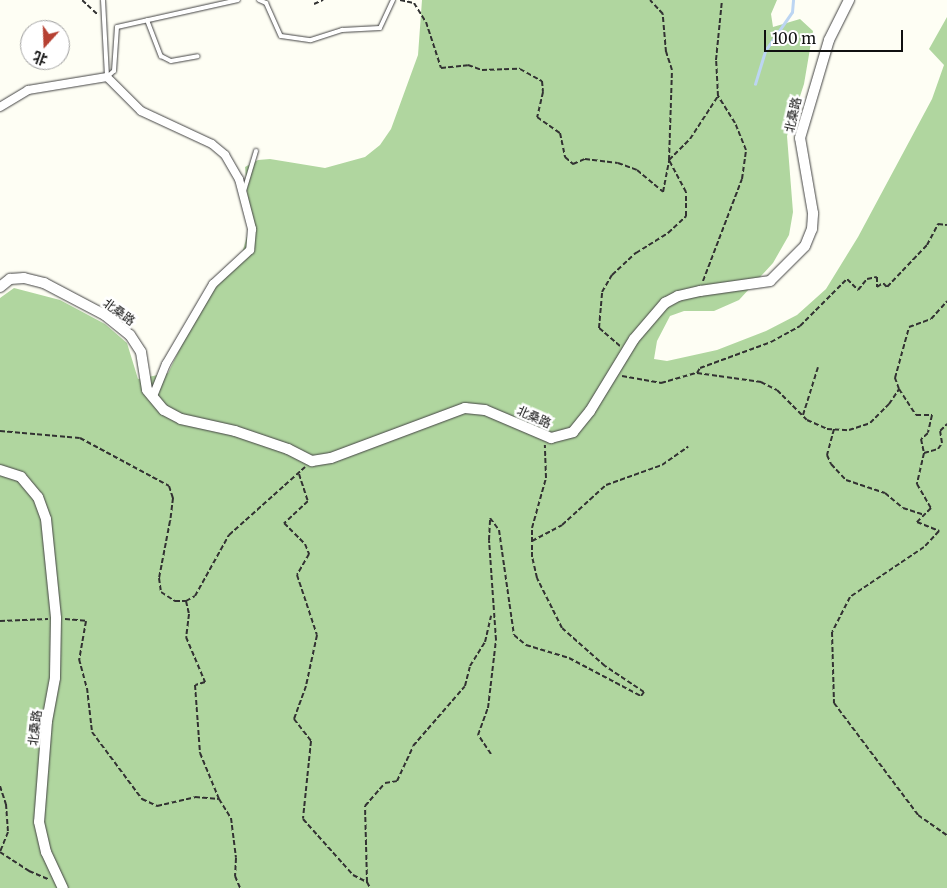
<!DOCTYPE html>
<html>
<head>
<meta charset="utf-8">
<style>
	body { margin:0 }
	#map { position:relative; width:947px; height:888px; overflow:hidden; background:#fefef4; font-family:Merriweather,"Noto Sans SC",serif }
	div>[style] { position:absolute }
	[style*='--x'] { left:calc(var(--x)*1px); top:calc(var(--y)*1px); width:calc(var(--w)*1px); rotate:calc(var(--a)*1deg) }
	.forest>* { inset:0; background:#b0d69f }
	.stream>* { height:2.5px; margin:-1.25px; padding:0 1.25px; transform-origin:1.25px; border-radius:1.25px; background:#bcd5f2 }
	.path>* { height:2px; margin-top:-1px; transform-origin:0; background:repeating-linear-gradient(90deg,#323232 0 5px,transparent 0 7.5px) }
	.roads { filter:drop-shadow(0 0 1px #434343) drop-shadow(0 0 1px #434343) }
	.service>* { height:4px; margin:-2px; padding:0 2px; transform-origin:2px; border-radius:2px; background:#fff }
	.minor>* { height:8px; margin:-4px; padding:0 4px; transform-origin:4px; border-radius:4px; background:#fff }
	.tertiary>* { height:10px; margin:-5px; padding:0 5px; transform-origin:5px; border-radius:5px; background:#fff }
	span { translate:-50% -50%; white-space:nowrap; text-align:center; line-height:1.15; -webkit-text-stroke:5px #fff; paint-order:stroke }
	.street-label { font-size:12px; color:#101010 }
	.north { position:absolute; left:20px; top:20px; width:50px; height:50px; box-sizing:border-box; background:#fff; border:1px solid #9f9f9f; border-radius:50%; rotate:200deg; font-size:14px; font-weight:700; line-height:20px; text-align:center; color:#101010 }
	.north::after { content:''; display:block; margin:auto; width:18px; height:22px; background:#b64032; clip-path:polygon(50% 0,100% 100%,50% 72%,0 100%) }
	.scale { position:absolute; left:764px; top:30px; width:139px; height:22px; box-sizing:border-box; border:2px solid #101010; border-top:0; padding-left:6px; font-size:15px; line-height:18px; white-space:nowrap; color:#101010; -webkit-text-stroke:4px #fff; paint-order:stroke }
</style>
</head>
<body>
<div id="map">
	<div class="forest">
		<div style="clip-path:polygon(422px 0,777px 0,771px 14px,773px 27px,800px 19px,813px 31px,804px 84px,787px 136px,793px 212px,789px 235px,773px 263px,739px 300px,714px 311px,684px 311px,670px 316px,657px 341px,654px 359px,667px 361px,717px 350px,766px 331px,797px 315px,826px 289px,858px 237px,932px 99px,944px 65px,929px 49px,947px 17px,947px 888px,0 888px,0 298px,14px 288px,60px 300px,105px 324px,127px 343px,138px 379px,168px 373px,209px 289px,240px 260px,250px 226px,245px 167px,258px 160px,270px 159px,325px 168px,365px 157px,380px 145px,391px 129px,418px 55px)"></div>
	</div>
	<div class="stream">
		<div style="--x:755;--y:84;--w:34;--a:-73"></div>
		<div style="--x:765;--y:51;--w:47;--a:-55.3"></div>
		<div style="--x:792;--y:12;--w:12;--a:-85"></div>
	</div>
	<div class="path">
		<div style="--x:82;--y:0;--w:21;--a:43"></div>
		<div style="--x:400;--y:0;--w:14;--a:12"></div>
		<div style="--x:414;--y:3;--w:22;--a:58"></div>
		<div style="--x:426;--y:22;--w:48;--a:71.9"></div>
		<div style="--x:441;--y:68;--w:27;--a:-6"></div>
		<div style="--x:468;--y:65;--w:15;--a:20"></div>
		<div style="--x:482;--y:70;--w:38;--a:-2"></div>
		<div style="--x:520;--y:69;--w:25;--a:29"></div>
		<div style="--x:542;--y:81;--w:11;--a:85"></div>
		<div style="--x:543;--y:92;--w:26;--a:103"></div>
		<div style="--x:537;--y:117;--w:28;--a:35"></div>
		<div style="--x:560;--y:133;--w:25;--a:78"></div>
		<div style="--x:565;--y:157;--w:11;--a:41"></div>
		<div style="--x:573;--y:164;--w:13;--a:-23"></div>
		<div style="--x:585;--y:159;--w:33;--a:7"></div>
		<div style="--x:618;--y:163;--w:20;--a:20"></div>
		<div style="--x:637;--y:170;--w:34;--a:40"></div>
		<div style="--x:663;--y:192;--w:33;--a:-79"></div>
		<div style="--x:669;--y:160;--w:30;--a:-45"></div>
		<div style="--x:690;--y:139;--w:51;--a:-56.9"></div>
		<div style="--x:314;--y:4;--w:10;--a:-24"></div>
		<div style="--x:703;--y:281;--w:109;--a:-69.1"></div>
		<div style="--x:742;--y:179;--w:29;--a:-82"></div>
		<div style="--x:746;--y:150;--w:29;--a:-112"></div>
		<div style="--x:735;--y:123;--w:32;--a:-122"></div>
		<div style="--x:718;--y:96;--w:36;--a:-93"></div>
		<div style="--x:716;--y:60;--w:60;--a:-84.3"></div>
		<div style="--x:620;--y:346;--w:28;--a:-139"></div>
		<div style="--x:599;--y:328;--w:36;--a:-85"></div>
		<div style="--x:602;--y:292;--w:20;--a:-60"></div>
		<div style="--x:612;--y:275;--w:33;--a:-43"></div>
		<div style="--x:636;--y:253;--w:38;--a:-32"></div>
		<div style="--x:668;--y:233;--w:25;--a:-43"></div>
		<div style="--x:686;--y:216;--w:24;--a:-90"></div>
		<div style="--x:686;--y:192;--w:36;--a:-118"></div>
		<div style="--x:669;--y:160;--w:90;--a:-88.1"></div>
		<div style="--x:672;--y:70;--w:19;--a:-108"></div>
		<div style="--x:666;--y:52;--w:38;--a:-95"></div>
		<div style="--x:663;--y:14;--w:19;--a:-133"></div>
		<div style="--x:697;--y:373;--w:6;--a:-59"></div>
		<div style="--x:700;--y:368;--w:76;--a:-20.1"></div>
		<div style="--x:771;--y:342;--w:33;--a:-29"></div>
		<div style="--x:800;--y:326;--w:66;--a:-45"></div>
		<div style="--x:847;--y:279;--w:16;--a:45"></div>
		<div style="--x:858;--y:290;--w:14;--a:-51"></div>
		<div style="--x:867;--y:279;--w:10;--a:-11"></div>
		<div style="--x:877;--y:277;--w:10;--a:90"></div>
		<div style="--x:877;--y:287;--w:7;--a:-34"></div>
		<div style="--x:883;--y:283;--w:6;--a:45"></div>
		<div style="--x:887;--y:287;--w:58;--a:-46.4"></div>
		<div style="--x:927;--y:245;--w:24;--a:-62"></div>
		<div style="--x:938;--y:224;--w:9;--a:6"></div>
		<div style="--x:622;--y:376;--w:40;--a:10"></div>
		<div style="--x:661;--y:383;--w:37;--a:-16"></div>
		<div style="--x:697;--y:373;--w:65;--a:8"></div>
		<div style="--x:761;--y:382;--w:18;--a:27"></div>
		<div style="--x:777;--y:390;--w:42;--a:45"></div>
		<div style="--x:807;--y:420;--w:22;--a:24"></div>
		<div style="--x:827;--y:429;--w:22;--a:3"></div>
		<div style="--x:849;--y:430;--w:22;--a:-18"></div>
		<div style="--x:870;--y:423;--w:27;--a:-45"></div>
		<div style="--x:889;--y:404;--w:18;--a:-56"></div>
		<div style="--x:899;--y:389;--w:12;--a:-110"></div>
		<div style="--x:895;--y:378;--w:53;--a:-74.6"></div>
		<div style="--x:909;--y:327;--w:23;--a:-20"></div>
		<div style="--x:931;--y:319;--w:24;--a:-48"></div>
		<div style="--x:899;--y:389;--w:31;--a:57"></div>
		<div style="--x:916;--y:415;--w:16;--a:0"></div>
		<div style="--x:932;--y:415;--w:18;--a:103"></div>
		<div style="--x:928;--y:433;--w:9;--a:139"></div>
		<div style="--x:921;--y:439;--w:14;--a:78"></div>
		<div style="--x:924;--y:453;--w:32;--a:103"></div>
		<div style="--x:917;--y:484;--w:28;--a:60"></div>
		<div style="--x:931;--y:508;--w:20;--a:135"></div>
		<div style="--x:917;--y:522;--w:24;--a:22"></div>
		<div style="--x:803;--y:415;--w:50;--a:-72.6"></div>
		<div style="--x:834;--y:429;--w:27;--a:105"></div>
		<div style="--x:827;--y:455;--w:10;--a:66"></div>
		<div style="--x:831;--y:464;--w:22;--a:47"></div>
		<div style="--x:846;--y:480;--w:41;--a:18.4"></div>
		<div style="--x:885;--y:493;--w:23;--a:40"></div>
		<div style="--x:903;--y:508;--w:22;--a:18"></div>
		<div style="--x:0;--y:431;--w:80;--a:5"></div>
		<div style="--x:80;--y:438;--w:101;--a:28.3"></div>
		<div style="--x:169;--y:486;--w:13;--a:72"></div>
		<div style="--x:173;--y:498;--w:23;--a:97"></div>
		<div style="--x:170;--y:521;--w:58;--a:100.9"></div>
		<div style="--x:159;--y:578;--w:14;--a:82"></div>
		<div style="--x:161;--y:592;--w:17;--a:33"></div>
		<div style="--x:175;--y:601;--w:11;--a:0"></div>
		<div style="--x:186;--y:601;--w:10;--a:-29"></div>
		<div style="--x:195;--y:596;--w:70;--a:-60.9"></div>
		<div style="--x:229;--y:535;--w:102;--a:-41.8"></div>
		<div style="--x:924;--y:453;--w:15;--a:-16"></div>
		<div style="--x:938;--y:449;--w:7;--a:-56"></div>
		<div style="--x:942;--y:443;--w:12;--a:-99"></div>
		<div style="--x:940;--y:431;--w:10;--a:-45"></div>
		<div style="--x:299;--y:474;--w:28;--a:72"></div>
		<div style="--x:308;--y:501;--w:33;--a:137"></div>
		<div style="--x:284;--y:523;--w:30;--a:45"></div>
		<div style="--x:305;--y:544;--w:11;--a:68"></div>
		<div style="--x:309;--y:554;--w:24;--a:120"></div>
		<div style="--x:297;--y:575;--w:63;--a:71.6"></div>
		<div style="--x:317;--y:635;--w:52;--a:102.2"></div>
		<div style="--x:306;--y:686;--w:35;--a:110"></div>
		<div style="--x:294;--y:719;--w:28;--a:52"></div>
		<div style="--x:311;--y:741;--w:78;--a:95.9"></div>
		<div style="--x:303;--y:819;--w:75;--a:48.2"></div>
		<div style="--x:353;--y:875;--w:16;--a:27"></div>
		<div style="--x:367;--y:882;--w:7;--a:63"></div>
		<div style="--x:939;--y:531;--w:22;--a:133"></div>
		<div style="--x:924;--y:547;--w:89;--a:146"></div>
		<div style="--x:850;--y:597;--w:39;--a:117"></div>
		<div style="--x:832;--y:632;--w:71;--a:88.4"></div>
		<div style="--x:834;--y:703;--w:140;--a:53.1"></div>
		<div style="--x:918;--y:815;--w:35;--a:35"></div>
		<div style="--x:532;--y:541;--w:34;--a:-28"></div>
		<div style="--x:562;--y:525;--w:59;--a:-42.3"></div>
		<div style="--x:606;--y:485;--w:59;--a:-19.7"></div>
		<div style="--x:662;--y:465;--w:32;--a:-35"></div>
		<div style="--x:186;--y:601;--w:13;--a:77"></div>
		<div style="--x:189;--y:614;--w:23;--a:97"></div>
		<div style="--x:186;--y:637;--w:49;--a:67.1"></div>
		<div style="--x:205;--y:682;--w:10;--a:163"></div>
		<div style="--x:195;--y:685;--w:68;--a:85.8"></div>
		<div style="--x:200;--y:753;--w:50;--a:67.6"></div>
		<div style="--x:219;--y:799;--w:22;--a:58"></div>
		<div style="--x:231;--y:818;--w:40;--a:82.9"></div>
		<div style="--x:236;--y:858;--w:18;--a:93"></div>
		<div style="--x:235;--y:876;--w:13;--a:67"></div>
		<div style="--x:65;--y:619;--w:21;--a:5"></div>
		<div style="--x:86;--y:621;--w:39;--a:100"></div>
		<div style="--x:79;--y:659;--w:30;--a:75"></div>
		<div style="--x:87;--y:688;--w:44;--a:83.5"></div>
		<div style="--x:92;--y:732;--w:84;--a:53.3"></div>
		<div style="--x:142;--y:799;--w:17;--a:25"></div>
		<div style="--x:157;--y:806;--w:39;--a:-13"></div>
		<div style="--x:195;--y:797;--w:24;--a:5"></div>
		<div style="--x:0;--y:621;--w:48;--a:-2.4"></div>
		<div style="--x:491;--y:754;--w:23;--a:-124"></div>
		<div style="--x:478;--y:735;--w:29;--a:-70"></div>
		<div style="--x:488;--y:708;--w:68;--a:-83.3"></div>
		<div style="--x:496;--y:640;--w:100;--a:-94"></div>
		<div style="--x:489;--y:540;--w:22;--a:-87"></div>
		<div style="--x:490;--y:518;--w:15;--a:53"></div>
		<div style="--x:499;--y:530;--w:106;--a:81.9"></div>
		<div style="--x:514;--y:635;--w:16;--a:40"></div>
		<div style="--x:526;--y:645;--w:45;--a:16.8"></div>
		<div style="--x:569;--y:658;--w:81;--a:27.8"></div>
		<div style="--x:641;--y:696;--w:5;--a:-53"></div>
		<div style="--x:644;--y:692;--w:47;--a:-146.3"></div>
		<div style="--x:605;--y:666;--w:57;--a:-138.5"></div>
		<div style="--x:562;--y:628;--w:56;--a:-116.6"></div>
		<div style="--x:537;--y:578;--w:22;--a:-103"></div>
		<div style="--x:532;--y:557;--w:29;--a:-90"></div>
		<div style="--x:532;--y:528;--w:52;--a:-74.4"></div>
		<div style="--x:546;--y:478;--w:33;--a:-92"></div>
		<div style="--x:0;--y:786;--w:19;--a:72"></div>
		<div style="--x:6;--y:804;--w:28;--a:86"></div>
		<div style="--x:8;--y:832;--w:22;--a:112"></div>
		<div style="--x:0;--y:852;--w:35;--a:33"></div>
		<div style="--x:29;--y:871;--w:21;--a:23"></div>
		<div style="--x:367;--y:882;--w:76;--a:-91.5"></div>
		<div style="--x:365;--y:806;--w:30;--a:-49"></div>
		<div style="--x:385;--y:783;--w:12;--a:-9"></div>
		<div style="--x:397;--y:781;--w:38;--a:-65"></div>
		<div style="--x:413;--y:746;--w:79;--a:-49.1"></div>
		<div style="--x:465;--y:686;--w:21;--a:-76"></div>
		<div style="--x:470;--y:666;--w:28;--a:-58"></div>
		<div style="--x:485;--y:642;--w:27;--a:-77"></div>
	</div>
	<div class="roads">
		<div class="service">
			<div style="--x:103;--y:0;--w:77;--a:87"></div>
			<div style="--x:107;--y:77;--w:9;--a:-41"></div>
			<div style="--x:114;--y:71;--w:44;--a:-86.1"></div>
			<div style="--x:117;--y:27;--w:124;--a:-12.6"></div>
			<div style="--x:259;--y:0;--w:8;--a:23"></div>
			<div style="--x:266;--y:3;--w:36;--a:66"></div>
			<div style="--x:281;--y:36;--w:30;--a:8"></div>
			<div style="--x:311;--y:40;--w:33;--a:-18"></div>
			<div style="--x:342;--y:30;--w:38;--a:-3"></div>
			<div style="--x:380;--y:28;--w:31;--a:-65"></div>
			<div style="--x:147;--y:20;--w:39;--a:69"></div>
			<div style="--x:161;--y:56;--w:11;--a:27"></div>
			<div style="--x:171;--y:61;--w:27;--a:-10"></div>
			<div style="--x:244;--y:191;--w:42;--a:-73.3"></div>
		</div>
		<div class="minor">
			<div style="--x:0;--y:107;--w:33;--a:-31"></div>
			<div style="--x:28;--y:90;--w:80;--a:-9.3"></div>
			<div style="--x:107;--y:77;--w:48;--a:45"></div>
			<div style="--x:141;--y:111;--w:78;--a:24.9"></div>
			<div style="--x:212;--y:144;--w:17;--a:40"></div>
			<div style="--x:225;--y:155;--w:28;--a:60"></div>
			<div style="--x:239;--y:179;--w:52;--a:75.4"></div>
			<div style="--x:252;--y:229;--w:21;--a:95"></div>
			<div style="--x:250;--y:250;--w:50;--a:137.4"></div>
			<div style="--x:213;--y:284;--w:93;--a:120.4"></div>
			<div style="--x:166;--y:364;--w:35;--a:112"></div>
		</div>
		<div class="tertiary">
			<div style="--x:0;--y:287;--w:13;--a:-39"></div>
			<div style="--x:10;--y:279;--w:14;--a:-4"></div>
			<div style="--x:24;--y:278;--w:21;--a:14"></div>
			<div style="--x:44;--y:283;--w:69;--a:27.7"></div>
			<div style="--x:105;--y:315;--w:32;--a:39"></div>
			<div style="--x:130;--y:335;--w:20;--a:57"></div>
			<div style="--x:141;--y:352;--w:38;--a:81"></div>
			<div style="--x:147;--y:390;--w:26;--a:50"></div>
			<div style="--x:164;--y:410;--w:19;--a:28"></div>
			<div style="--x:181;--y:419;--w:55;--a:12.5"></div>
			<div style="--x:235;--y:431;--w:56;--a:18.8"></div>
			<div style="--x:288;--y:449;--w:27;--a:27"></div>
			<div style="--x:312;--y:461;--w:19;--a:-9"></div>
			<div style="--x:331;--y:458;--w:143;--a:-20.5"></div>
			<div style="--x:465;--y:408;--w:20;--a:6"></div>
			<div style="--x:485;--y:410;--w:72;--a:23"></div>
			<div style="--x:551;--y:438;--w:23;--a:-15"></div>
			<div style="--x:573;--y:432;--w:27;--a:-51"></div>
			<div style="--x:590;--y:411;--w:84;--a:-58.6"></div>
			<div style="--x:634;--y:339;--w:48;--a:-49.3"></div>
			<div style="--x:665;--y:303;--w:15;--a:-28"></div>
			<div style="--x:678;--y:296;--w:23;--a:-13"></div>
			<div style="--x:700;--y:291;--w:71;--a:-8.1"></div>
			<div style="--x:770;--y:281;--w:49;--a:-45"></div>
			<div style="--x:805;--y:246;--w:18;--a:-68"></div>
			<div style="--x:812;--y:229;--w:16;--a:-86"></div>
			<div style="--x:813;--y:213;--w:76;--a:-99.8"></div>
			<div style="--x:800;--y:138;--w:102;--a:-73.5"></div>
			<div style="--x:829;--y:40;--w:45;--a:-63.4"></div>
			<div style="--x:0;--y:470;--w:22;--a:18"></div>
			<div style="--x:21;--y:477;--w:26;--a:50"></div>
			<div style="--x:38;--y:497;--w:23;--a:70"></div>
			<div style="--x:46;--y:519;--w:100;--a:84.2"></div>
			<div style="--x:56;--y:618;--w:60;--a:91"></div>
			<div style="--x:55;--y:678;--w:44;--a:100.5"></div>
			<div style="--x:47;--y:721;--w:101;--a:94.5"></div>
			<div style="--x:39;--y:822;--w:31;--a:77"></div>
			<div style="--x:46;--y:852;--w:40;--a:65"></div>
		</div>
	</div>
	<div class="street-label">
		<span style="left:793px;top:115px;rotate:-77deg">北桑路</span>
		<span style="left:119px;top:312px;rotate:36deg">北桑路</span>
		<span style="left:534px;top:417px;rotate:24deg">北桑路</span>
		<span style="left:35px;top:728px;rotate:-83deg">北桑路</span>
	</div>
	<div class="north">北</div>
	<div class="scale">100 m</div>
</div>
</body>
</html>
